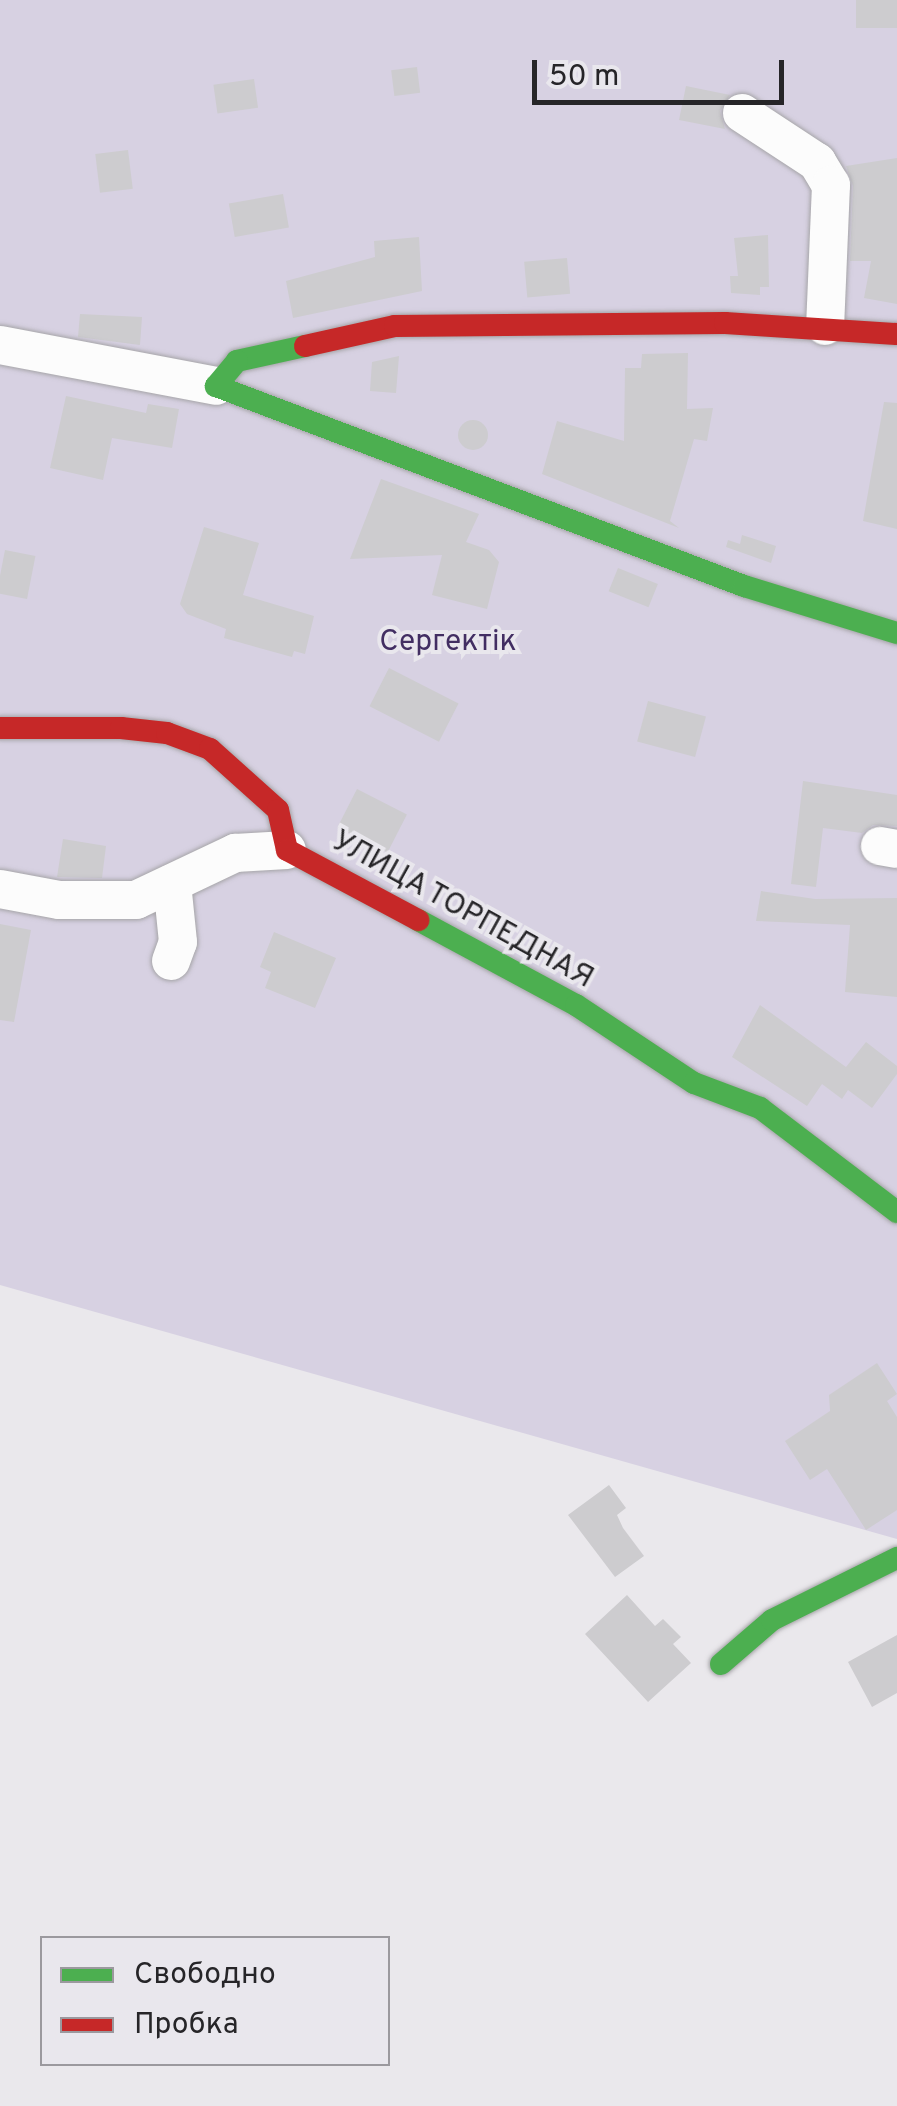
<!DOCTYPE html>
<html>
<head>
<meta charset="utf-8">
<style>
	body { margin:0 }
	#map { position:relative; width:897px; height:2106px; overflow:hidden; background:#eae8ec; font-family:Overpass,sans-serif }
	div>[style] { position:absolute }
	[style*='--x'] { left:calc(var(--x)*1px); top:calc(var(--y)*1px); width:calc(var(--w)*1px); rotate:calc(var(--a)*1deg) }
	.green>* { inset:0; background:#d7d1e2 }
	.building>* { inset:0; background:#cdcccf; transform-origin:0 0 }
	.round { border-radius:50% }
	.roads { filter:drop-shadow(0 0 2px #a6a5a8) drop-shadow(0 0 2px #a6a5a8) }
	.street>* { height:38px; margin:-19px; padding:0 19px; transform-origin:19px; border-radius:19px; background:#fcfcfc }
	.fast>* { height:22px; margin:-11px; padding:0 11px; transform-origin:11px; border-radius:11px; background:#4caf50 }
	.jam>* { height:22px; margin:-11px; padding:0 11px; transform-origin:11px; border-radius:11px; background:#c62828 }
	span { translate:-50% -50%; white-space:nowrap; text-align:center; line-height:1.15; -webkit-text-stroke:8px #e9e7ed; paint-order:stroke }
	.park-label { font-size:30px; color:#422e62 }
	.street-label { font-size:30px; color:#262528 }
	.legend { position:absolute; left:40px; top:1936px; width:350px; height:130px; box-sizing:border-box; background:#e9e7ed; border:2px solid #9b999e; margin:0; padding:12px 18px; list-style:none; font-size:30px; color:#262528 }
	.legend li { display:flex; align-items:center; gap:20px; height:50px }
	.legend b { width:50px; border:2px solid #9b999e }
	.scale { position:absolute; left:532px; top:60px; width:252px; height:45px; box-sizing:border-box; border:5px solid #262528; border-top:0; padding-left:12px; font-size:30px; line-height:35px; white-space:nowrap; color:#262528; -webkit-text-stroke:8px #e9e7ed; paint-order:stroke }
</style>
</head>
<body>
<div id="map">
	<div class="green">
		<div style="clip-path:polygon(0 0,897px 0,897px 1539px,0 1285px)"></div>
	</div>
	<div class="building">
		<div style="left:897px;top:0;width:28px;height:41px;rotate:90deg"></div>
		<div style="left:417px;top:67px;width:26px;height:26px;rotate:83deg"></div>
		<div style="left:254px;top:79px;width:29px;height:41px;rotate:82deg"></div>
		<div style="clip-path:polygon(686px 86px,730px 95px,720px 111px,725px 129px,679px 120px)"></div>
		<div style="left:128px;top:150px;width:39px;height:33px;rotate:83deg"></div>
		<div style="clip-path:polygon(897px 158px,897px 304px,864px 298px,871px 261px,850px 261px,853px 186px,846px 166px)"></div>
		<div style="left:283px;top:194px;width:34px;height:55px;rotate:80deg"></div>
		<div style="clip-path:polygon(768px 235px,769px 287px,760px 287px,760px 295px,731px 293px,730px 276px,738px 276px,734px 238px)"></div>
		<div style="clip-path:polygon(419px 237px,422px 291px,293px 318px,286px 281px,375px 257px,374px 241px)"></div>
		<div style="left:567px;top:258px;width:36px;height:43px;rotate:85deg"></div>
		<div style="clip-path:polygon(80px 314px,142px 317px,140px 345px,78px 337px)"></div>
		<div style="clip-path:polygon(688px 353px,687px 409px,713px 408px,707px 441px,694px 439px,670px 521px,679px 528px,542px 474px,557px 421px,624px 441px,625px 368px,641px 368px,642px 354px)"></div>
		<div style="clip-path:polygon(399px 356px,396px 393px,370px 391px,372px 362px)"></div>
		<div style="clip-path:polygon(66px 396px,146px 413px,148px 404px,179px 409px,172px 448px,112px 438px,103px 480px,50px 468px)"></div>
		<div style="clip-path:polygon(884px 402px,897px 403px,897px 529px,863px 521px)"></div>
		<div class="round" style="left:458px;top:420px;width:30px;height:30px"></div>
		<div style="clip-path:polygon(381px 479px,479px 514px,466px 542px,489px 550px,499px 562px,487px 609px,432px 595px,442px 555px,350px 559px)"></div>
		<div style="clip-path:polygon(204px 527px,259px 543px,243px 595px,314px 616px,305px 654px,294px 651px,292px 657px,224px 638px,226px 629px,187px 614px,180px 604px)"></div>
		<div style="clip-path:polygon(742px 535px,776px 546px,771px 563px,726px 547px,728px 540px,740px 544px)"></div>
		<div style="left:5px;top:550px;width:31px;height:44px;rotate:11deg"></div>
		<div style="left:618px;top:568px;width:43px;height:25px;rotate:22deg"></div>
		<div style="left:389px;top:668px;width:78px;height:43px;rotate:27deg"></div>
		<div style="left:648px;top:701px;width:60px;height:42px;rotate:15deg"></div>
		<div style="clip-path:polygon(803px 781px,897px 795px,897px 826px,873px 825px,862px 833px,823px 828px,816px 887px,791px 884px)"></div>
		<div style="left:357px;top:789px;width:56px;height:43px;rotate:27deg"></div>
		<div style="clip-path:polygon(63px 839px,106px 846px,102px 878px,57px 877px)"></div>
		<div style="clip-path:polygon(761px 891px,815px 899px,897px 898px,897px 997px,845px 992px,850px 925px,756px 921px)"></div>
		<div style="clip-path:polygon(0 924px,31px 930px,14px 1022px,0 1020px)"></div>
		<div style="clip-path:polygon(274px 932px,336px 958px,315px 1008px,265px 988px,271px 972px,260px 967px)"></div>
		<div style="clip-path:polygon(760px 1005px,846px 1067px,866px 1042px,897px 1066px,897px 1074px,872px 1108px,848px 1090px,842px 1099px,822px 1084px,807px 1106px,732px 1057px)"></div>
		<div style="clip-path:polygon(877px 1363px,897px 1394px,887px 1401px,897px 1417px,897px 1510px,866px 1530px,827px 1469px,810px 1480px,785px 1441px,830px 1411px,829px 1395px)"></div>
		<div style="clip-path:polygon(609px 1485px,626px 1508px,617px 1515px,623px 1528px,644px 1556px,615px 1577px,568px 1515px)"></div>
		<div style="clip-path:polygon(627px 1595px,655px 1626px,663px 1619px,681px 1637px,673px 1644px,691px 1663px,648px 1702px,585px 1634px)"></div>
		<div style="clip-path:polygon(897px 1635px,897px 1693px,872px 1707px,848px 1662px)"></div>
	</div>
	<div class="roads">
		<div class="street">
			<div style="--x:742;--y:113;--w:90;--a:33.2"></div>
			<div style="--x:817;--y:162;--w:27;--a:59"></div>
			<div style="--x:831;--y:185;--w:141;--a:92.4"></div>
			<div style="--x:0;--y:345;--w:220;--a:10.7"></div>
			<div style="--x:880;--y:846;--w:17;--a:10"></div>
			<div style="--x:0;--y:889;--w:60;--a:10.6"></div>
			<div style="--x:59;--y:900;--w:77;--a:0"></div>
			<div style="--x:136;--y:900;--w:110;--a:-25.4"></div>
			<div style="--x:235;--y:853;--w:52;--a:-3.3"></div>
			<div style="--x:171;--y:961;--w:20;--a:-70"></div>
			<div style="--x:178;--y:942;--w:59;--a:-95.8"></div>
		</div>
		<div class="fast">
			<div style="--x:305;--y:346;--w:70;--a:167.6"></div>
			<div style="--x:237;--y:361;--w:33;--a:130"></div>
			<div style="--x:216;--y:386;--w:565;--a:20.75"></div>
			<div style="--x:744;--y:586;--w:160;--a:17.1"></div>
			<div style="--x:418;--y:920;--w:179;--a:28.3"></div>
			<div style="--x:576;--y:1005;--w:141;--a:33.5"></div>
			<div style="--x:694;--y:1083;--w:71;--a:20.7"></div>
			<div style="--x:760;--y:1108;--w:172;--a:37.2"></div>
			<div style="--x:721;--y:1664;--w:67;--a:-40.8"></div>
			<div style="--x:772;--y:1620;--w:140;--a:-26.4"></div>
		</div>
		<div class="jam">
			<div style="--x:305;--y:346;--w:92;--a:-12.5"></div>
			<div style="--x:395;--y:326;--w:330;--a:-0.5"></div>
			<div style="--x:725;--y:323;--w:172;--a:3.7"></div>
			<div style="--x:0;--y:728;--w:121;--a:0"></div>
			<div style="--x:121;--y:728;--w:46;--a:6.2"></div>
			<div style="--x:167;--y:733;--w:46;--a:20.4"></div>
			<div style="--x:210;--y:749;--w:91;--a:41.9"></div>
			<div style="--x:278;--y:810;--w:41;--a:77.3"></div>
			<div style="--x:287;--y:850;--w:149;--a:28.1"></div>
		</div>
	</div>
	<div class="park-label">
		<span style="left:448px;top:643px">Сергектік</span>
	</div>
	<div class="street-label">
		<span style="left:462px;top:911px;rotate:29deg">УЛИЦА ТОРПЕДНАЯ</span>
	</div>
	<ul class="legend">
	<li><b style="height:12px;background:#4caf50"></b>Свободно</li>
	<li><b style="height:12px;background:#c62828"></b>Пробка</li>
	</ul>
	<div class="scale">50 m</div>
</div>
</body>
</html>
